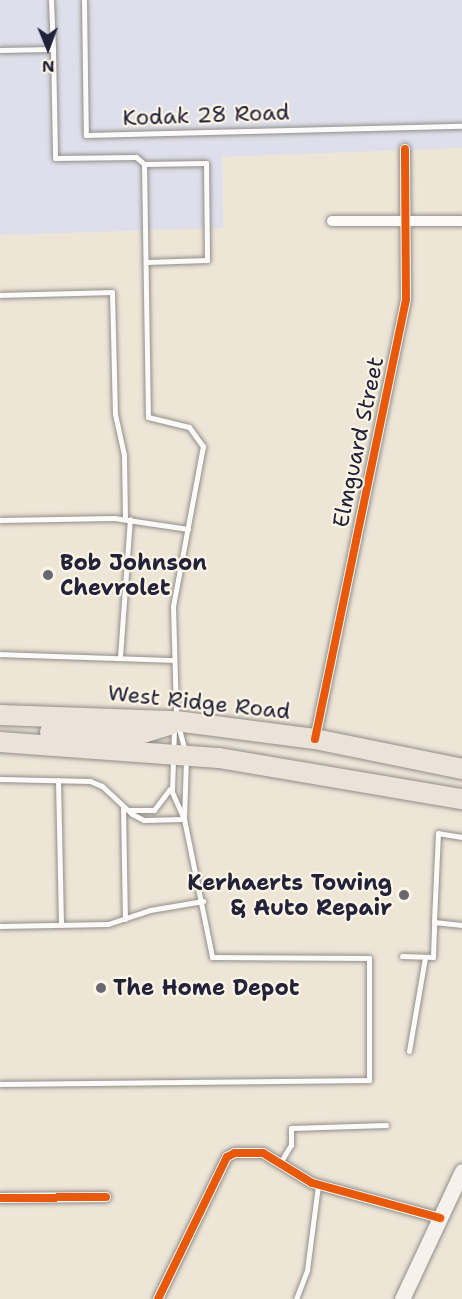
<!DOCTYPE html>
<html>
<head>
<meta charset="utf-8">
<style>
	body { margin:0 }
	#map { position:relative; width:462px; height:1299px; overflow:hidden; background:#ede6d7; font-family:"Shantell Sans",sans-serif }
	div>[style] { position:absolute }
	[style*='--x'] { left:calc(var(--x)*1px); top:calc(var(--y)*1px); width:calc(var(--w)*1px); rotate:calc(var(--a)*1deg) }
	.built>* { inset:0; background:#dedfea }
	.roads { filter:drop-shadow(0 0 2px #918e8a) drop-shadow(0 0 2px #918e8a) }
	.lane>* { height:5px; margin:-2.5px; padding:0 2.5px; transform-origin:2.5px; border-radius:2.5px; background:#fcfbf9 }
	.street>* { height:10px; margin:-5px; padding:0 5px; transform-origin:5px; border-radius:5px; background:#fcfbf9 }
	.secondary>* { height:15px; margin:-7.5px; padding:0 7.5px; transform-origin:7.5px; border-radius:7.5px; background:#f6f2eb }
	.highway>* { height:20px; margin:-10px; padding:0 10px; transform-origin:10px; border-radius:10px; background:#ebe3d8 }
	.cycleway>* { height:8px; margin:-4px; padding:0 4px; transform-origin:4px; border-radius:4px; background:#e8590c }
	.dots>* { width:16px; height:16px; translate:-50% -50%; box-sizing:border-box; border:3px solid #fcf5e5; border-radius:50% }
	span { translate:-50% -50%; white-space:nowrap; text-align:center; line-height:1.15; -webkit-text-stroke:4.5px #fcf5e5; paint-order:stroke }
	.street-label { font-size:22px; color:#22223b }
	.poi-label { font-size:22px; color:#22223b; font-weight:700 }
	.left { translate:0 -50%; text-align:left }
	.right { translate:-100% -50%; text-align:right }
	.north { position:absolute; left:18px; top:18px; width:60px; height:60px; -webkit-text-stroke:4px #fcf5e5; paint-order:stroke; rotate:179deg; font-size:16px; font-weight:700; line-height:24px; text-align:center; color:#22223b }
	.north::after { content:''; display:block; margin:auto; width:21px; height:27px; background:#22223b; clip-path:polygon(50% 0,100% 100%,50% 72%,0 100%) }
</style>
</head>
<body>
<div id="map">
	<div class="built">
		<div style="clip-path:polygon(0 0,462px 0,462px 148px,222px 157px,223px 228px,0 235px)"></div>
	</div>
	<div class="roads">
		<div class="lane">
			<div style="--x:51;--y:0;--w:49;--a:87.7"></div>
			<div style="--x:84;--y:0;--w:135;--a:89.2"></div>
			<div style="--x:86;--y:135;--w:376;--a:-1.4"></div>
			<div style="--x:0;--y:50;--w:53;--a:-1.1"></div>
			<div style="--x:53;--y:49;--w:109;--a:88.9"></div>
			<div style="--x:55;--y:158;--w:81;--a:-0.7"></div>
			<div style="--x:136;--y:157;--w:11;--a:41"></div>
			<div style="--x:144;--y:164;--w:253;--a:89.1"></div>
			<div style="--x:148;--y:417;--w:42;--a:13.7"></div>
			<div style="--x:189;--y:427;--w:24;--a:54"></div>
			<div style="--x:203;--y:446;--w:163;--a:100.6"></div>
			<div style="--x:173;--y:606;--w:110;--a:88.4"></div>
			<div style="--x:144;--y:164;--w:62;--a:-0.9"></div>
			<div style="--x:206;--y:163;--w:97;--a:89.4"></div>
			<div style="--x:207;--y:260;--w:61;--a:178.1"></div>
			<div style="--x:0;--y:295;--w:112;--a:-1.5"></div>
			<div style="--x:112;--y:292;--w:122;--a:88.6"></div>
			<div style="--x:115;--y:414;--w:42;--a:77.6"></div>
			<div style="--x:124;--y:455;--w:64;--a:89.1"></div>
			<div style="--x:0;--y:520;--w:114;--a:-1"></div>
			<div style="--x:114;--y:518;--w:75;--a:8.5"></div>
			<div style="--x:0;--y:654;--w:173;--a:2"></div>
			<div style="--x:120;--y:657;--w:138;--a:-85.9"></div>
			<div style="--x:178;--y:725;--w:27;--a:75"></div>
			<div style="--x:174;--y:728;--w:64;--a:91.8"></div>
			<div style="--x:172;--y:792;--w:30;--a:66"></div>
			<div style="--x:0;--y:779;--w:90;--a:1.3"></div>
			<div style="--x:90;--y:781;--w:13;--a:23"></div>
			<div style="--x:102;--y:786;--w:41;--a:43"></div>
			<div style="--x:132;--y:814;--w:13;--a:27"></div>
			<div style="--x:144;--y:820;--w:40;--a:-1.4"></div>
			<div style="--x:184;--y:819;--w:141;--a:78.5"></div>
			<div style="--x:212;--y:957;--w:157;--a:0.4"></div>
			<div style="--x:369;--y:958;--w:122;--a:90"></div>
			<div style="--x:369;--y:1080;--w:369;--a:179.4"></div>
			<div style="--x:58;--y:780;--w:145;--a:88.8"></div>
			<div style="--x:123;--y:807;--w:112;--a:89"></div>
			<div style="--x:129;--y:810;--w:25;--a:0"></div>
			<div style="--x:154;--y:810;--w:26;--a:-53"></div>
			<div style="--x:184;--y:819;--w:59;--a:-88.1"></div>
			<div style="--x:462;--y:837;--w:24;--a:-171"></div>
			<div style="--x:438;--y:833;--w:89;--a:92.6"></div>
			<div style="--x:434;--y:922;--w:28;--a:6"></div>
			<div style="--x:0;--y:926;--w:108;--a:-1.1"></div>
			<div style="--x:108;--y:924;--w:44;--a:-18.4"></div>
			<div style="--x:150;--y:910;--w:54;--a:-9.6"></div>
			<div style="--x:402;--y:956;--w:31;--a:2"></div>
			<div style="--x:433;--y:957;--w:35;--a:-88"></div>
			<div style="--x:409;--y:1051;--w:95;--a:-80.3"></div>
			<div style="--x:280;--y:1163;--w:21;--a:-59"></div>
			<div style="--x:291;--y:1145;--w:17;--a:-90"></div>
			<div style="--x:291;--y:1128;--w:95;--a:-1.8"></div>
			<div style="--x:296;--y:1299;--w:31;--a:-69"></div>
			<div style="--x:307;--y:1270;--w:86;--a:-82.6"></div>
		</div>
		<div class="street">
			<div style="--x:332;--y:221;--w:130;--a:0"></div>
			<div style="--x:315;--y:739;--w:449;--a:-78.3"></div>
			<div style="--x:406;--y:299;--w:150;--a:-90.4"></div>
			<div style="--x:0;--y:1198;--w:106;--a:-0.5"></div>
			<div style="--x:158;--y:1299;--w:158;--a:-64.1"></div>
			<div style="--x:227;--y:1157;--w:9;--a:-27"></div>
			<div style="--x:235;--y:1153;--w:28;--a:0"></div>
			<div style="--x:263;--y:1153;--w:57;--a:31.5"></div>
			<div style="--x:312;--y:1183;--w:133;--a:15.3"></div>
		</div>
		<div class="secondary">
			<div style="--x:402;--y:1299;--w:141;--a:-64.9"></div>
		</div>
		<div class="highway">
			<div style="--x:0;--y:715;--w:176;--a:2"></div>
			<div style="--x:176;--y:721;--w:140;--a:7.4"></div>
			<div style="--x:315;--y:739;--w:150;--a:11.5"></div>
			<div style="--x:50;--y:732;--w:93;--a:0.6"></div>
			<div style="--x:143;--y:733;--w:30;--a:-17"></div>
			<div style="--x:0;--y:742;--w:220;--a:4.2"></div>
			<div style="--x:219;--y:758;--w:246;--a:9.6"></div>
		</div>
	</div>
	<div class="cycleway">
		<div style="--x:315;--y:739;--w:449;--a:-78.3"></div>
		<div style="--x:406;--y:299;--w:150;--a:-90.4"></div>
		<div style="--x:0;--y:1198;--w:106;--a:-0.5"></div>
		<div style="--x:158;--y:1299;--w:158;--a:-64.1"></div>
		<div style="--x:227;--y:1157;--w:9;--a:-27"></div>
		<div style="--x:235;--y:1153;--w:28;--a:0"></div>
		<div style="--x:263;--y:1153;--w:57;--a:31.5"></div>
		<div style="--x:312;--y:1183;--w:133;--a:15.3"></div>
	</div>
	<div class="dots">
		<div style="left:48px;top:575px;background:#696772"></div>
		<div style="left:404px;top:895px;background:#696772"></div>
		<div style="left:101px;top:988px;background:#696772"></div>
	</div>
	<div class="street-label">
		<span style="left:206px;top:115px;rotate:-2deg">Kodak 28 Road</span>
		<span style="left:358px;top:442px;rotate:-78deg">Elmguard Street</span>
		<span style="left:199px;top:702px;rotate:6deg">West Ridge Road</span>
	</div>
	<div class="poi-label">
		<span class="left" style="left:60px;top:575px">Bob Johnson<br>Chevrolet</span>
		<span class="right" style="left:392px;top:895px">Kerhaerts Towing<br>&amp; Auto Repair</span>
		<span class="left" style="left:113px;top:988px">The Home Depot</span>
	</div>
	<div class="north">N</div>
</div>
</body>
</html>
